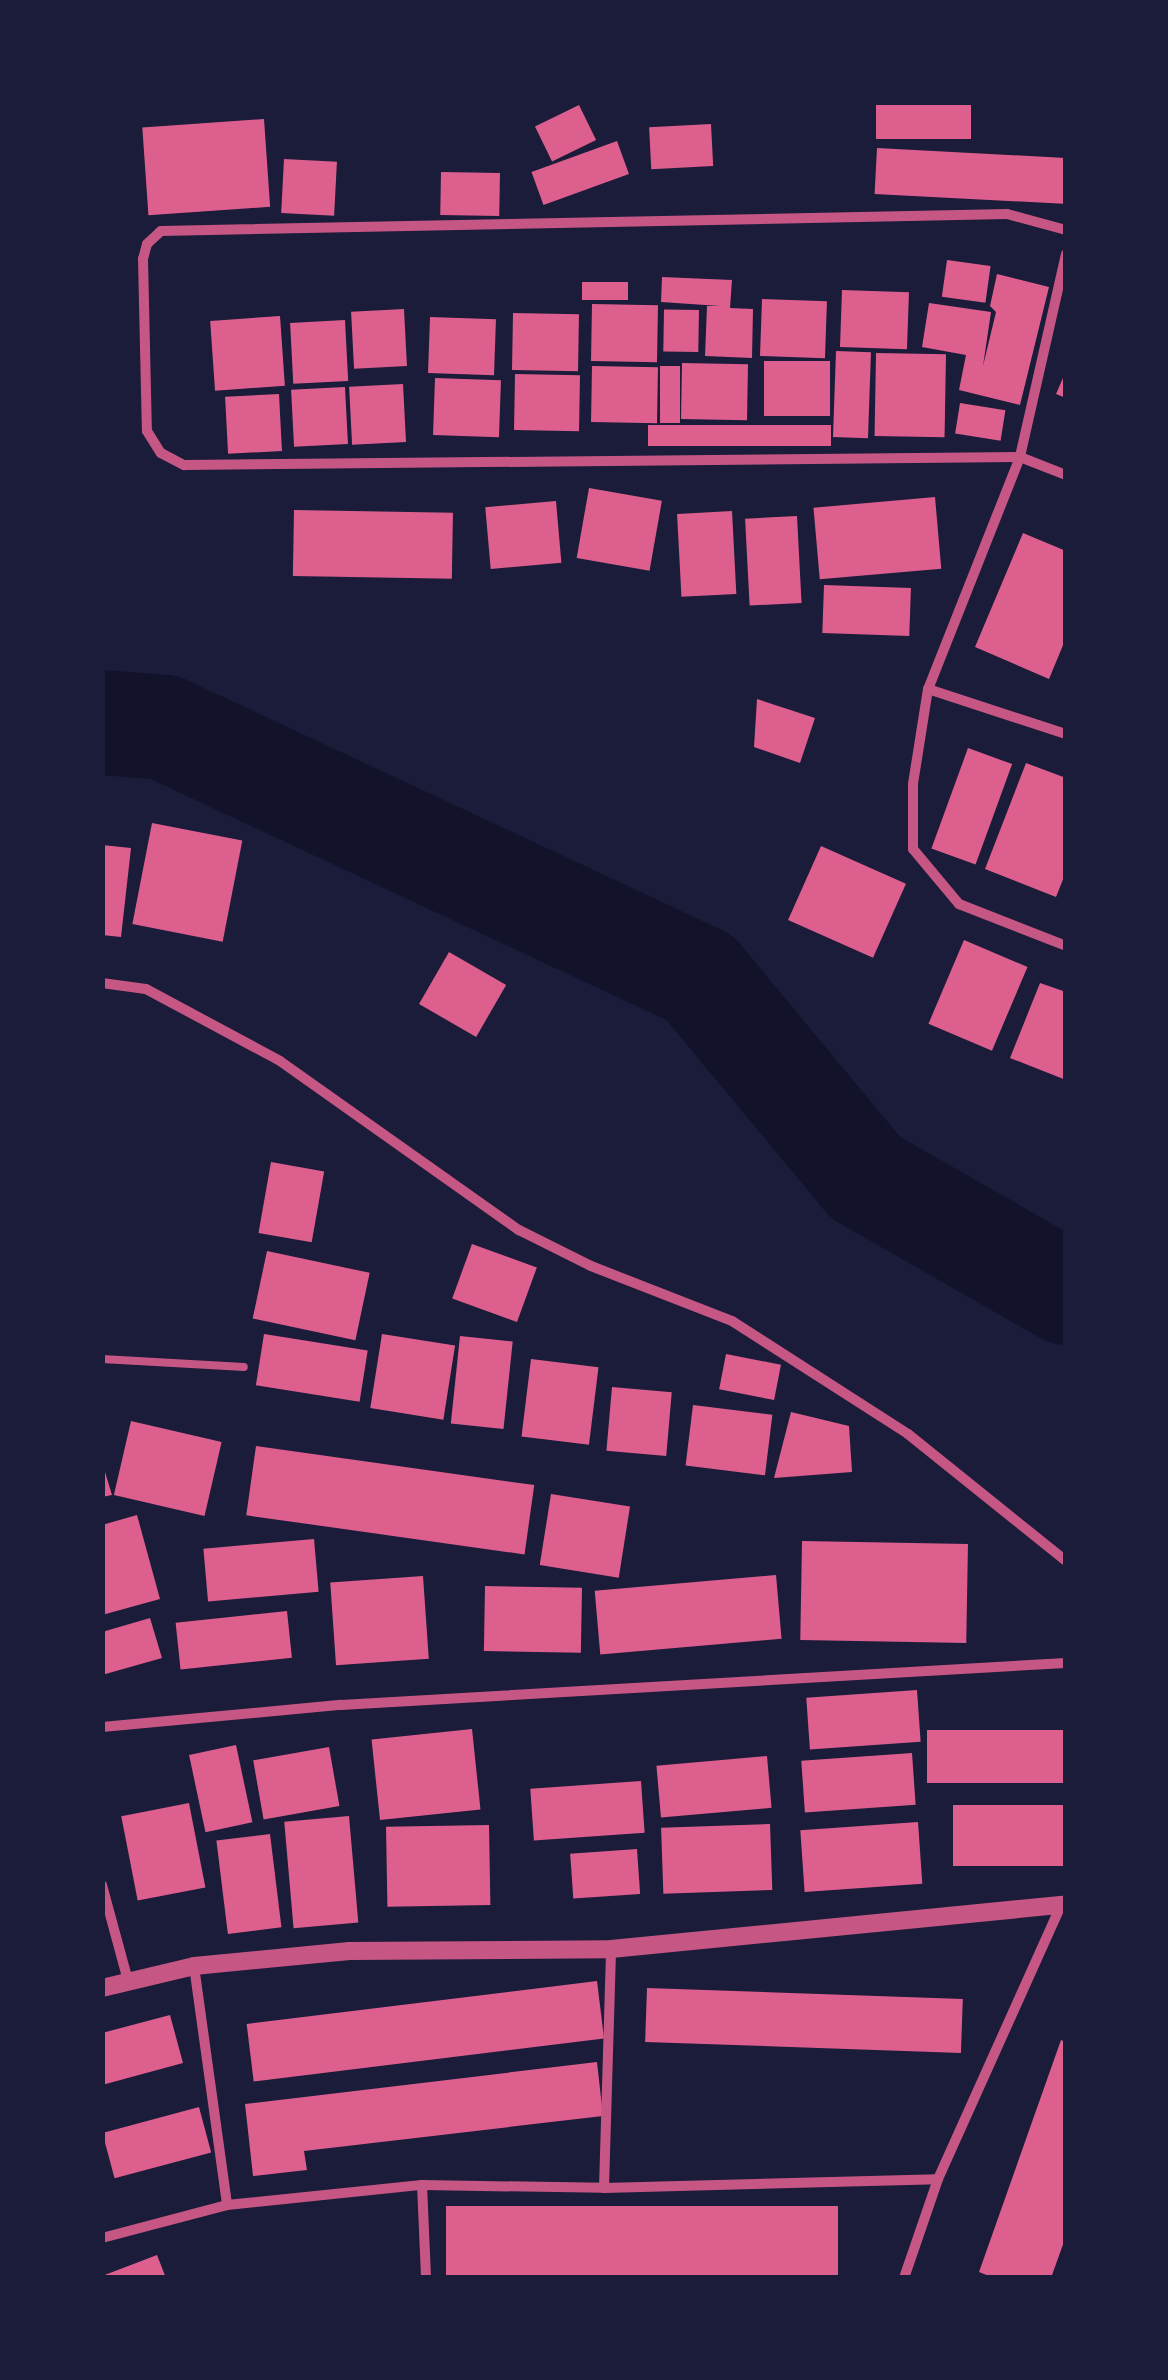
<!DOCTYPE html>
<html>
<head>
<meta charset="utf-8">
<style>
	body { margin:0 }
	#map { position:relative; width:1168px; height:2380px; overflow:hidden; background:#1b1b3a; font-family:Karla,sans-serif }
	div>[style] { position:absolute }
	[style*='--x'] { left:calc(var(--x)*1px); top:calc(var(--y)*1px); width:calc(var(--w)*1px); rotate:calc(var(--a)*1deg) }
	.river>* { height:105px; margin:-52.5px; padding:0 52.5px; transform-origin:52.5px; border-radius:52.5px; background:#12122b }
	.building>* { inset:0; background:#dd5f8e; transform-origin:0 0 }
	.service>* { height:8px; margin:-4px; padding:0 4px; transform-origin:4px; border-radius:4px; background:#c65784 }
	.minor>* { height:10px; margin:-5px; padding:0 5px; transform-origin:5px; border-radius:5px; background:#c65784 }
	.tertiary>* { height:18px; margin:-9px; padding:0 9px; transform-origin:9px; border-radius:9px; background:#c65784 }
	span { translate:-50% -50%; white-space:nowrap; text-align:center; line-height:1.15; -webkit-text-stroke:8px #1b1b3a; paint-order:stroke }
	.frame { position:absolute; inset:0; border:105px solid #1b1b3a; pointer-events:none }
</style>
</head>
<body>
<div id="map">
	<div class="river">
		<div style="--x:102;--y:722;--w:62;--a:4.6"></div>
		<div style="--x:164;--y:727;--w:591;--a:25.05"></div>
		<div style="--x:699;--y:977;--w:260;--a:50.3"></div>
		<div style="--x:865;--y:1177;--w:232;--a:29.8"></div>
	</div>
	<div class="building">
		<div style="left:876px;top:102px;width:95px;height:37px"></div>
		<div style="left:579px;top:105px;width:39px;height:49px;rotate:64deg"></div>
		<div style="left:264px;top:119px;width:88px;height:122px;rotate:86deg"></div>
		<div style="left:711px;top:124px;width:42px;height:62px;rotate:87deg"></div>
		<div style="left:617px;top:141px;width:35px;height:91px;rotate:70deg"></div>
		<div style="left:877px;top:148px;width:189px;height:46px;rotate:3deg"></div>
		<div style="left:284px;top:159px;width:53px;height:54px;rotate:3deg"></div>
		<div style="left:441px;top:172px;width:59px;height:43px;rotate:1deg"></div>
		<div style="left:947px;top:260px;width:44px;height:37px;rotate:8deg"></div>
		<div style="clip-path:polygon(997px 274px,1049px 287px,1020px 405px,959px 390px,966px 355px,922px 347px,929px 303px,991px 312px,983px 366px,996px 312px,990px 306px)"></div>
		<div style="clip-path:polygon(662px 277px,732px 280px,730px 308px,753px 309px,752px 358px,705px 356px,707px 306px,720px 306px,661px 302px)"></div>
		<div style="left:628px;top:282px;width:18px;height:46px;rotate:90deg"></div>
		<div style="left:842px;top:290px;width:67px;height:57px;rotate:2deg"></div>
		<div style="left:762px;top:299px;width:65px;height:57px;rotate:2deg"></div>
		<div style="left:592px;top:304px;width:66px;height:57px;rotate:1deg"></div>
		<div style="left:404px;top:309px;width:57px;height:53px;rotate:87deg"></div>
		<div style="left:699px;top:310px;width:42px;height:35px;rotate:91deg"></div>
		<div style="left:513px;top:313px;width:66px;height:57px;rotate:1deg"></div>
		<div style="left:280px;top:316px;width:70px;height:70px;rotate:86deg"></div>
		<div style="left:430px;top:317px;width:66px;height:56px;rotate:2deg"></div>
		<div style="left:345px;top:320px;width:61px;height:55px;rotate:87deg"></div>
		<div style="left:836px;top:351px;width:35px;height:86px;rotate:2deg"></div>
		<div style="left:876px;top:353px;width:70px;height:83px;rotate:1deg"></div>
		<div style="left:764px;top:361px;width:66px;height:55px"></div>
		<div style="left:682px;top:363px;width:66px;height:56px;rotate:1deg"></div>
		<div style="left:592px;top:366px;width:66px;height:56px;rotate:1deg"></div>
		<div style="left:660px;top:366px;width:20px;height:57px"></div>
		<div style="clip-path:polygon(1066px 371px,1066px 398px,1056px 394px)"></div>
		<div style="left:515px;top:374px;width:65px;height:56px;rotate:1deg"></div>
		<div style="left:435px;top:378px;width:66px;height:57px;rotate:2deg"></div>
		<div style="left:403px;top:384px;width:58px;height:54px;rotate:87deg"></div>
		<div style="left:345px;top:387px;width:57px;height:54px;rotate:87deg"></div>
		<div style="left:279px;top:394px;width:57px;height:54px;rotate:87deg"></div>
		<div style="left:960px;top:403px;width:46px;height:31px;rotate:9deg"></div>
		<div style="left:648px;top:425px;width:183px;height:21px"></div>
		<div style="left:589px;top:488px;width:74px;height:71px;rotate:10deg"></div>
		<div style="left:935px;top:497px;width:72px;height:122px;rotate:85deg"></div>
		<div style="left:556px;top:501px;width:62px;height:71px;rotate:85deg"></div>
		<div style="left:294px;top:510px;width:159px;height:66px;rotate:1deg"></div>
		<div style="left:732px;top:511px;width:83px;height:55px;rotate:87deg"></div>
		<div style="left:797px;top:516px;width:87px;height:52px;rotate:87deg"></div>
		<div style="clip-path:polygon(1023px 533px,1066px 551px,1066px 638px,1049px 679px,975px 647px)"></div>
		<div style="left:824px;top:585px;width:87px;height:48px;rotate:2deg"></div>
		<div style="clip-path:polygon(757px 699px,815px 718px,800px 763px,754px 747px)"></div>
		<div style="left:968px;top:748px;width:47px;height:107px;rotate:20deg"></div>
		<div style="clip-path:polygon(1026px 763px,1066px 778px,1066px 872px,1056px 897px,985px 869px)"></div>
		<div style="left:152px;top:823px;width:92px;height:103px;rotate:11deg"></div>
		<div style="clip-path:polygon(102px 845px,131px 848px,121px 937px,102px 935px)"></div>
		<div style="left:821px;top:846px;width:93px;height:81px;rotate:24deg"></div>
		<div style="left:964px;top:940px;width:69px;height:91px;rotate:23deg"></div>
		<div style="left:449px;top:952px;width:66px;height:60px;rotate:30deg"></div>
		<div style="clip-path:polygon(1040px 983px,1066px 992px,1066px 1080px,1010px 1058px)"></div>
		<div style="left:271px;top:1162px;width:54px;height:72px;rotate:10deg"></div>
		<div style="left:472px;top:1244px;width:69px;height:58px;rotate:20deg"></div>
		<div style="left:267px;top:1251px;width:105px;height:69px;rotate:12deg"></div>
		<div style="left:264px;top:1334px;width:105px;height:52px;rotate:9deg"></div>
		<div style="left:382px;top:1334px;width:74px;height:75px;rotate:9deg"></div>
		<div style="left:460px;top:1336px;width:53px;height:88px;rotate:6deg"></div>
		<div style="left:726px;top:1354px;width:56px;height:36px;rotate:11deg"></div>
		<div style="left:531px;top:1359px;width:68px;height:78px;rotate:7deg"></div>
		<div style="left:612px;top:1387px;width:60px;height:64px;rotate:5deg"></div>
		<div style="left:693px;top:1405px;width:80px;height:61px;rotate:7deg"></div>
		<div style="clip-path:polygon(791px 1412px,849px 1426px,852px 1472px,774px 1478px)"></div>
		<div style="left:131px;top:1421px;width:93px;height:76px;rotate:13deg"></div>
		<div style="left:256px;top:1446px;width:281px;height:70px;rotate:8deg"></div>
		<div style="clip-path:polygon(102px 1462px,112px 1495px,102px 1497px)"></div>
		<div style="left:551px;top:1494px;width:80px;height:72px;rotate:9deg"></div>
		<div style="clip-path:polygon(137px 1515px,160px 1599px,102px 1615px,102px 1525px)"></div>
		<div style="left:314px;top:1539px;width:53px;height:111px;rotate:85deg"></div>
		<div style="left:802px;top:1541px;width:166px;height:99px;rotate:1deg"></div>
		<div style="left:776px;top:1575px;width:64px;height:182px;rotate:85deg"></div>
		<div style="left:423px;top:1576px;width:83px;height:93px;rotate:86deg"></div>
		<div style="left:485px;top:1586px;width:97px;height:65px;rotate:1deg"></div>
		<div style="left:287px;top:1611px;width:47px;height:112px;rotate:84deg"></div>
		<div style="clip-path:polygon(150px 1618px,162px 1658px,102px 1675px,102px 1632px)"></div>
		<div style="left:917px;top:1690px;width:52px;height:111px;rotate:86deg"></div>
		<div style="left:472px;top:1729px;width:81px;height:101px;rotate:84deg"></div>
		<div style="left:1066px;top:1730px;width:53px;height:139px;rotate:90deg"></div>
		<div style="left:236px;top:1745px;width:79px;height:48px;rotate:78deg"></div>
		<div style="left:329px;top:1747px;width:60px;height:77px;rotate:80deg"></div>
		<div style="left:912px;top:1753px;width:52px;height:111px;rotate:86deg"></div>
		<div style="left:767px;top:1756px;width:52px;height:111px;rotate:85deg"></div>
		<div style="left:641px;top:1781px;width:52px;height:111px;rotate:86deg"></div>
		<div style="left:189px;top:1803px;width:86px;height:69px;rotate:79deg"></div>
		<div style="left:1066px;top:1805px;width:61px;height:113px;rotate:90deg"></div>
		<div style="left:349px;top:1816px;width:107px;height:65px;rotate:85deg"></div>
		<div style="left:918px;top:1822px;width:62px;height:118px;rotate:86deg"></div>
		<div style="left:770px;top:1824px;width:66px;height:109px;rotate:88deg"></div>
		<div style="left:489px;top:1825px;width:80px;height:103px;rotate:89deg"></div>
		<div style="left:270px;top:1834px;width:94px;height:54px;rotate:83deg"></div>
		<div style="left:637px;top:1849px;width:45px;height:67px;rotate:86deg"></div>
		<div style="left:597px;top:1981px;width:58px;height:353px;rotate:83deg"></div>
		<div style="left:647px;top:1988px;width:316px;height:54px;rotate:2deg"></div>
		<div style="clip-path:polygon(170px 2015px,183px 2063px,102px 2085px,102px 2033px)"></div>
		<div style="clip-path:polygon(1061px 2040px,1066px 2042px,1066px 2236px,1051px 2278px,994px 2278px,979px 2272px)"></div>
		<div style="clip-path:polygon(597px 2062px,603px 2116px,304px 2151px,307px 2170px,253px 2176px,245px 2104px)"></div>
		<div style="left:199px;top:2107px;width:47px;height:100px;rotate:75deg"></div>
		<div style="left:446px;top:2206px;width:392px;height:72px"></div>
		<div style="clip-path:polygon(157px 2255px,166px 2278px,102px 2278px,102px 2276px)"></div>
	</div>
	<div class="service">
		<div style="--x:102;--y:1359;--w:142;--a:3.2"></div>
	</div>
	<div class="minor">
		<div style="--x:1066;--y:230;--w:61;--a:-164.8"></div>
		<div style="--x:1007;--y:214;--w:846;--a:178.85"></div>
		<div style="--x:161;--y:231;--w:19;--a:137"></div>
		<div style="--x:147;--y:244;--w:16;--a:105"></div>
		<div style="--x:143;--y:259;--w:172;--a:88.7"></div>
		<div style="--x:147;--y:431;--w:26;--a:58"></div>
		<div style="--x:161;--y:453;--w:26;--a:28"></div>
		<div style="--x:184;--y:465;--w:836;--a:-0.55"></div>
		<div style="--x:1020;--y:457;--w:49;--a:21.4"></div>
		<div style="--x:1066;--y:254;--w:208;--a:102.8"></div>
		<div style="--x:1020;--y:457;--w:250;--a:111.6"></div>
		<div style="--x:928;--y:689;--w:96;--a:99"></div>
		<div style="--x:913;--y:784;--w:65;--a:90"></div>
		<div style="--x:913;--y:849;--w:72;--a:50.1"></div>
		<div style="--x:959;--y:904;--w:115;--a:21.4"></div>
		<div style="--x:928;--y:689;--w:145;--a:18.1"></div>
		<div style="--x:102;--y:983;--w:44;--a:7.8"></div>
		<div style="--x:146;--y:989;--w:152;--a:28.2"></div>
		<div style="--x:280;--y:1061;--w:293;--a:35.3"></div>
		<div style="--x:519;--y:1230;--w:80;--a:26.6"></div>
		<div style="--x:591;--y:1266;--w:151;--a:21.3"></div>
		<div style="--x:732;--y:1321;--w:209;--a:32.7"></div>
		<div style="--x:908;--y:1434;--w:203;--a:38.8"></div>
		<div style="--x:102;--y:1727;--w:240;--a:-5.3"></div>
		<div style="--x:341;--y:1705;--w:726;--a:-3.32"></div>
		<div style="--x:102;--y:1885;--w:99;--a:74.8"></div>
		<div style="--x:194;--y:1966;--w:241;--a:82.1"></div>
		<div style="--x:422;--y:2185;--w:93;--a:87.5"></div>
		<div style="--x:604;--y:2188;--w:239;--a:-88.3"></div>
		<div style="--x:102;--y:2238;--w:129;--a:-14.8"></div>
		<div style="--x:227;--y:2205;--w:196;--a:-5.9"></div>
		<div style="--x:422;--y:2185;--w:182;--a:0.9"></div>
		<div style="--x:604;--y:2188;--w:334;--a:-1.5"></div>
		<div style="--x:904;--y:2278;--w:105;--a:-71"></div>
		<div style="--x:938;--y:2179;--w:300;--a:-65.8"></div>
	</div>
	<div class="tertiary">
		<div style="--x:102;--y:1988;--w:95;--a:-13.4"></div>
		<div style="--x:194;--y:1966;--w:156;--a:-5.5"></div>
		<div style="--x:349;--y:1951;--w:262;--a:-0.4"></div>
		<div style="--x:611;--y:1949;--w:457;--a:-5.6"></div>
	</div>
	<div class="frame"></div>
</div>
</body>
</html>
